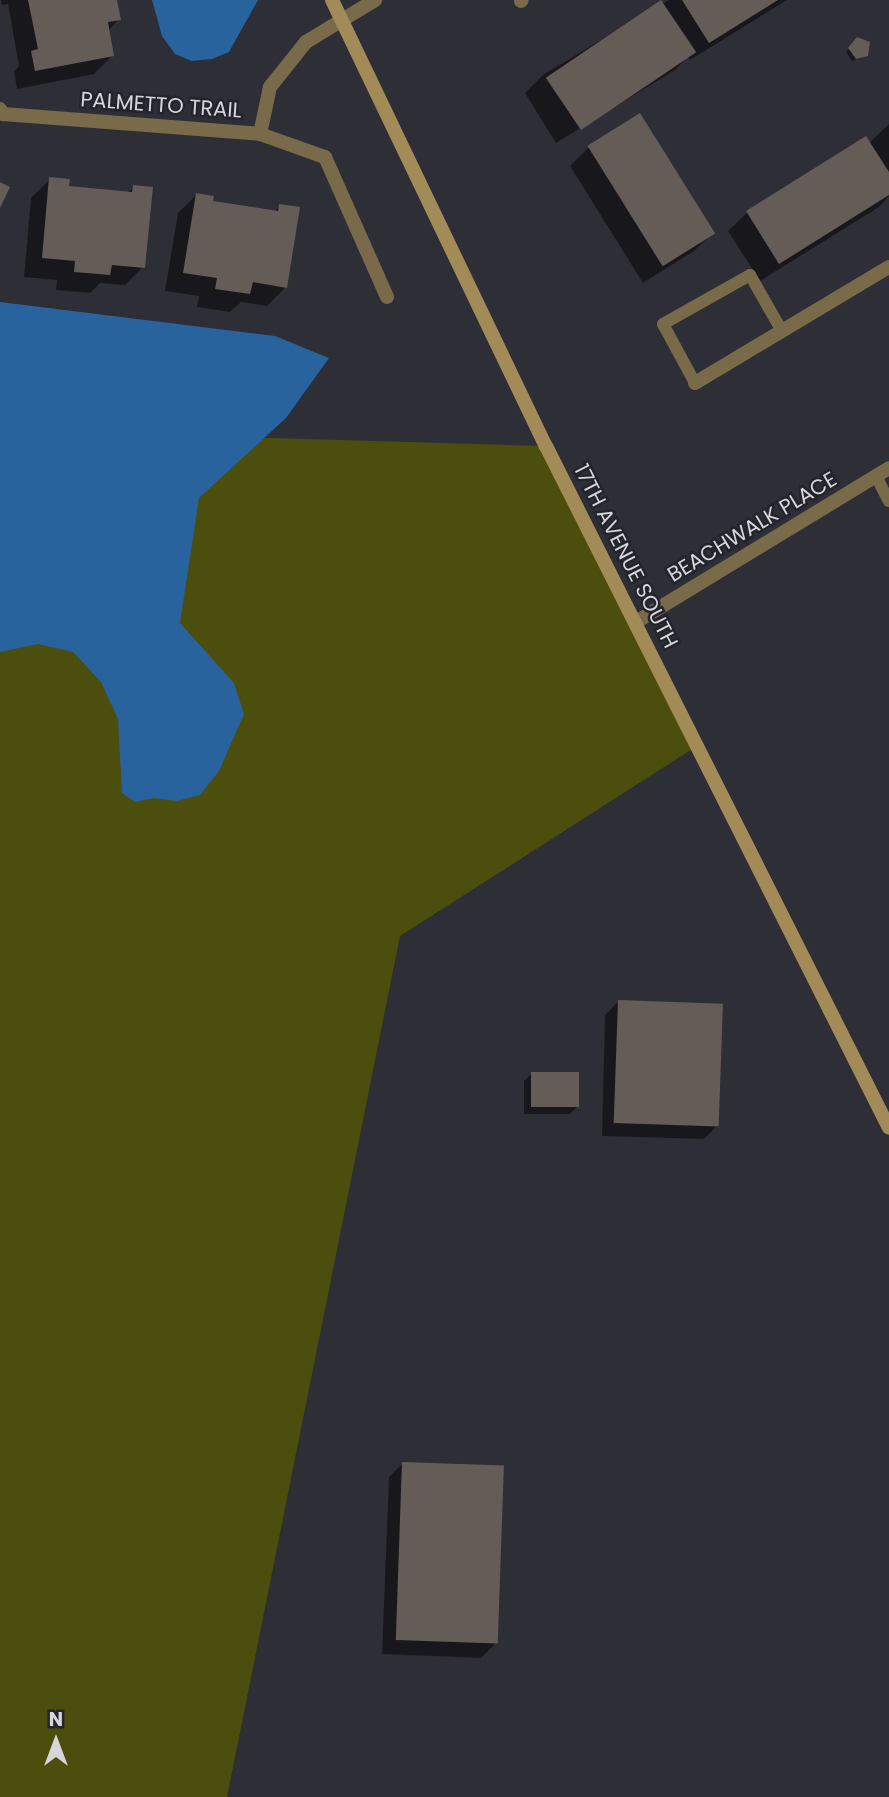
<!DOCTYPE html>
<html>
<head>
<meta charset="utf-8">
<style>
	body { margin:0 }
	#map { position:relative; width:889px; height:1797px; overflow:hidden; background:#2e2e36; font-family:Poppins,sans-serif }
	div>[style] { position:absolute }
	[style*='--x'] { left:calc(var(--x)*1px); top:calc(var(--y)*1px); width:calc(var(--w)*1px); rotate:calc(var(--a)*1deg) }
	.green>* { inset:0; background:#4b4e0c }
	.water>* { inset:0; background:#28639d }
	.shadow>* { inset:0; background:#0007 }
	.building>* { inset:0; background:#645c56; transform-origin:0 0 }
	.lane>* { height:12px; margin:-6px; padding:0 6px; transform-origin:6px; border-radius:6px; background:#796a4a }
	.street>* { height:14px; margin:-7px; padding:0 7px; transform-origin:7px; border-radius:7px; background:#796a4a }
	.secondary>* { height:14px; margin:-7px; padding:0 7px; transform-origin:7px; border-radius:7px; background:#a38b57 }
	span { translate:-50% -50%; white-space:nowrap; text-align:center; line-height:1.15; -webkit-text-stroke:5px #24242c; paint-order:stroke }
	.street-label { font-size:21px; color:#d5d5da }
	.north { position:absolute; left:21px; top:1706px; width:70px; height:70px; -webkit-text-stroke:5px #24242c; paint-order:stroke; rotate:0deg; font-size:19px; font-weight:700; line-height:28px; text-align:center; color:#d5d5da }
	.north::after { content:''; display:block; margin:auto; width:24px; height:32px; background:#d5d5da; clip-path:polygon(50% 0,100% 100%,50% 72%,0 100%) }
</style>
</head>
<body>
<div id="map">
	<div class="green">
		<div style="clip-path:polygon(0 430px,546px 446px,697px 746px,400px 936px,227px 1797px,0 1797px)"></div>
	</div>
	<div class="water">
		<div style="clip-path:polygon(152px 0,258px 0,229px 52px,212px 59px,192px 61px,175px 54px,162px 36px)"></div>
		<div style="clip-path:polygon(0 302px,275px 336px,329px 358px,286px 418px,199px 498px,180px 623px,234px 683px,244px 714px,219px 771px,200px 795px,177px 801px,154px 798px,135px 802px,122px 793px,118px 719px,101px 682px,73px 652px,38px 644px,0 652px)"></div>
	</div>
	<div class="shadow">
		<div style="clip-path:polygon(1px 0,115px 0,119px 19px,108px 31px,112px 56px,94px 74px,17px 89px,14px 71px,19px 66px,8px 4px,2px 5px)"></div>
		<div style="clip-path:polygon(669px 0,787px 0,690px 60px,688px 57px,675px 70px,556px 143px,525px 93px,544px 74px)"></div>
		<div style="clip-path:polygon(857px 39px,867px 55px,852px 61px,846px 52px)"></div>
		<div style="clip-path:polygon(889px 124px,889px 196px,879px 207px,760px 281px,728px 231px,747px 213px,866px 138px,869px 143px)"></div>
		<div style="clip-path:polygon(589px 147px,713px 233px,694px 251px,643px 283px,570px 166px)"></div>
		<div style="clip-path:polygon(50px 179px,67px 187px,127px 193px,134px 187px,143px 267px,125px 285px,100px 283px,90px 293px,56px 290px,57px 280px,24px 277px,31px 198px)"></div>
		<div style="clip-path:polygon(196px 195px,211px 203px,274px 212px,280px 206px,286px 287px,267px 306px,241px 302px,230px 312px,197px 307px,199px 296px,165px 291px,178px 213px)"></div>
		<div style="clip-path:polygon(619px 1001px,718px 1125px,704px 1139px,602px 1136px,605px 1015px)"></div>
		<div style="clip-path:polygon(531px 1074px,578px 1106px,570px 1114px,524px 1114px,524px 1081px)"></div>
		<div style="clip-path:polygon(403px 1463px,495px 1644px,481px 1658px,382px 1654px,389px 1477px)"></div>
	</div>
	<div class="building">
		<div style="clip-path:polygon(28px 0,117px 0,121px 20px,108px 22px,114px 56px,35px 71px,31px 51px,38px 49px)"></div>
		<div style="left:661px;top:0;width:63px;height:139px;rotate:56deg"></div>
		<div style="clip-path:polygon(682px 0,778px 0,709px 43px)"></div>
		<div style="clip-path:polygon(857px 37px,870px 42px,868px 56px,856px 59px,848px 48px)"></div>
		<div style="left:640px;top:113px;width:142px;height:62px;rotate:58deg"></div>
		<div style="clip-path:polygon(866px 136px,889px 172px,889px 195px,779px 264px,746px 211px)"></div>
		<div style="clip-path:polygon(49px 177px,70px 179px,69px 186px,132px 192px,133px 185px,153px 187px,145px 268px,112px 265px,110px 275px,74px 272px,75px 261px,42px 258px)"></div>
		<div style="clip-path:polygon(0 182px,10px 187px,0 208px)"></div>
		<div style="clip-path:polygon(196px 193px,214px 196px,213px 201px,278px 211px,279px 204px,300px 207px,287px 288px,253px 282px,250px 294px,215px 289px,217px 278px,183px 273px)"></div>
		<div style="left:618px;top:1000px;width:105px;height:123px;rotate:2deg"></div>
		<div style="left:531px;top:1072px;width:48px;height:35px"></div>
		<div style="left:402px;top:1462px;width:102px;height:178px;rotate:2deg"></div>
	</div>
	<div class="lane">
		<div style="--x:695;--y:383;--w:67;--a:-118.5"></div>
		<div style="--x:663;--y:324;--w:100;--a:-29.4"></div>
		<div style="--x:750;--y:275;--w:64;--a:60.3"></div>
		<div style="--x:876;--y:476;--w:28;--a:63"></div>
	</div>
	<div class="street">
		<div style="--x:521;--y:1;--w:1;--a:-45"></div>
		<div style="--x:0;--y:109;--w:6;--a:59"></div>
		<div style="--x:3;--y:114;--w:258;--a:4.4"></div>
		<div style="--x:260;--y:134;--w:69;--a:19.5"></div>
		<div style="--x:325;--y:157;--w:153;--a:66.1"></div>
		<div style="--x:260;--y:134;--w:48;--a:-78"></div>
		<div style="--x:270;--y:87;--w:58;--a:-51.3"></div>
		<div style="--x:306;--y:42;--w:81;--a:-31.3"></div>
		<div style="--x:695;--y:383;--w:226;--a:-30.9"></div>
		<div style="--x:636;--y:622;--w:296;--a:-31.3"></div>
	</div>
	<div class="secondary">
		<div style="--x:332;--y:0;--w:495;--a:64.4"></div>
		<div style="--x:546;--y:446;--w:763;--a:63.3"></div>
	</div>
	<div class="street-label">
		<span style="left:161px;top:105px;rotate:4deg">PALMETTO TRAIL</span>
		<span style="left:752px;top:527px;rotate:-31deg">BEACHWALK PLACE</span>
		<span style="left:626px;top:556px;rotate:63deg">17TH AVENUE SOUTH</span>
	</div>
	<div class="north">N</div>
</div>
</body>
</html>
